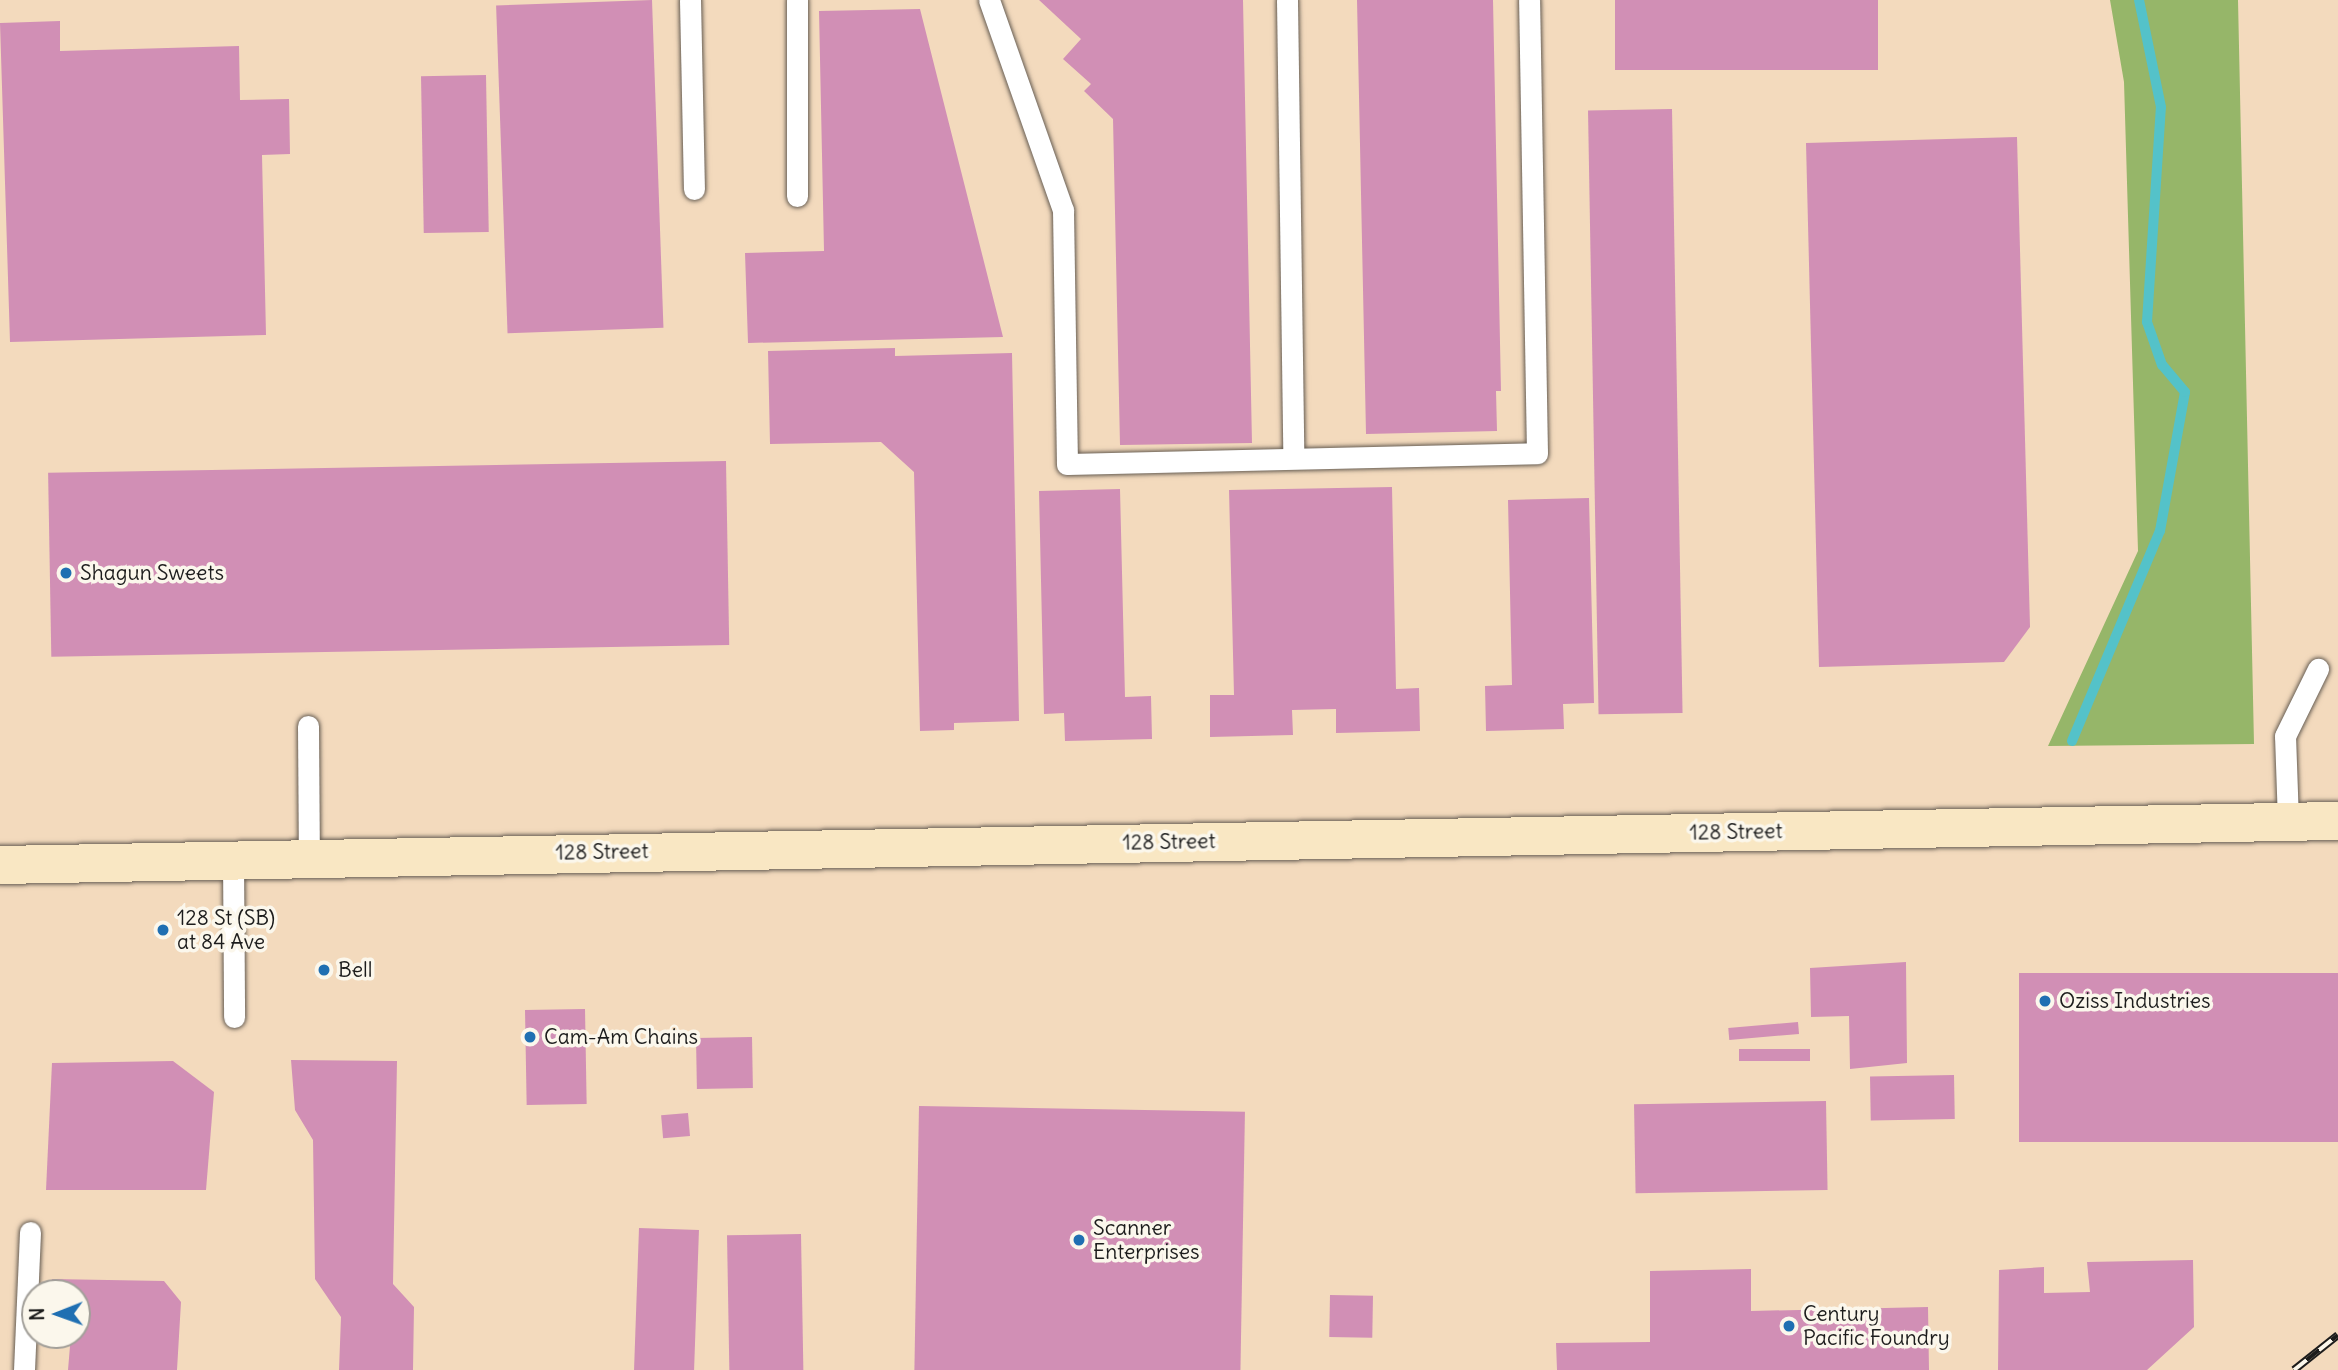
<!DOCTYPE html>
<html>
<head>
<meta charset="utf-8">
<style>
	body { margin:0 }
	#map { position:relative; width:2338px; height:1370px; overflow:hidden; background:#f3dabd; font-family:Delius,sans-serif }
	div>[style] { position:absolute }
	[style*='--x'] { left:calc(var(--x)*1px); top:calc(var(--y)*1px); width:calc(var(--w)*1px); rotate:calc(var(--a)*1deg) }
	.forest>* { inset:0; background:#96b669 }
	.stream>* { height:10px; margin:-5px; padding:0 5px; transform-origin:5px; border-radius:5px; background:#54c2c9 }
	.building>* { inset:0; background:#d18fb5; transform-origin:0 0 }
	.roads { filter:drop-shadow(0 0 2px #675e54) drop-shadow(0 0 2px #675e54) }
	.lane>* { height:21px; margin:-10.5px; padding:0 10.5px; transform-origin:10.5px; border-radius:10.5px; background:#fff }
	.secondary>* { height:38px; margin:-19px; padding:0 19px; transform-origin:19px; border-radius:19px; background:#f9e7c3 }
	.rail>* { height:8px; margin-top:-4px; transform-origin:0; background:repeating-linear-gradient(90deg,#fbf7ec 0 16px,#1c1c1c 0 32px); box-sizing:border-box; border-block:2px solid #1c1c1c }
	.dots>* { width:19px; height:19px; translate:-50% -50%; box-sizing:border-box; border:4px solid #fbf7ec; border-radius:50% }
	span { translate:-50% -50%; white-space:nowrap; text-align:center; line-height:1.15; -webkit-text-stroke:7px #fbf7ec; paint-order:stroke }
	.poi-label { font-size:21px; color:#1c1c1c }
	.left { translate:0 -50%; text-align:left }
	.street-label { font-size:21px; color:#1c1c1c }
	.north { position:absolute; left:21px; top:1279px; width:70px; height:70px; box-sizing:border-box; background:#fbf7ec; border:2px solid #a29f99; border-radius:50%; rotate:269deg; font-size:19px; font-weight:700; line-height:28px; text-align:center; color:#1c1c1c }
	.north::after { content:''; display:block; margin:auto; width:24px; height:32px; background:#1f6fb2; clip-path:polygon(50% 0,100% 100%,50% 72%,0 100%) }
</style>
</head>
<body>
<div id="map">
	<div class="forest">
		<div style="clip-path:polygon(2110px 0,2238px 0,2254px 744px,2048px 746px,2138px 551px,2124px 82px)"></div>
	</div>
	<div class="stream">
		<div style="--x:2072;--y:741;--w:228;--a:-67.3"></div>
		<div style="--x:2160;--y:531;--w:141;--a:-79.8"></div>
		<div style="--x:2185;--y:392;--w:35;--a:-130"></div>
		<div style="--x:2162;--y:365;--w:46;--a:-109.2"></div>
		<div style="--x:2147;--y:322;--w:215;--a:-86.3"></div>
		<div style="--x:2161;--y:107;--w:109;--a:-101.6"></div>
	</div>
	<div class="building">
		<div style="left:652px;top:0;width:328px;height:156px;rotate:88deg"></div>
		<div style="clip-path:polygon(1039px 0,1243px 0,1252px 443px,1120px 445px,1113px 119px,1084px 91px,1091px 84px,1063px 59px,1081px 39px)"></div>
		<div style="clip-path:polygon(1357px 0,1493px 0,1501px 391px,1496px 391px,1497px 431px,1366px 434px)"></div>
		<div style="left:1615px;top:0;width:263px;height:70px"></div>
		<div style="clip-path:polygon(920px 9px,1003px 337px,748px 343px,745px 253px,824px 251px,819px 11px)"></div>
		<div style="clip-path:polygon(60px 21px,60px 51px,239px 46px,240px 100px,289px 99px,290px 154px,262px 155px,266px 335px,10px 342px,0 23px)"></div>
		<div style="left:486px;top:75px;width:157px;height:65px;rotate:89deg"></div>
		<div style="left:1672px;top:109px;width:604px;height:84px;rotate:89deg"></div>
		<div style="clip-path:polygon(2017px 137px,2030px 627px,2004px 662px,1819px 667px,1806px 143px)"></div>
		<div style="clip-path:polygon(895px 348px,895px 356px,1012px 353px,1019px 721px,954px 723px,954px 730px,920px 731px,914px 472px,881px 442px,770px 444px,768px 351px)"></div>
		<div style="left:726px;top:461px;width:184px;height:678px;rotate:89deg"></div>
		<div style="clip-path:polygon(1392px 487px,1396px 689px,1419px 688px,1420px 731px,1336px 733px,1336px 709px,1292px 710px,1293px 735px,1210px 737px,1210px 695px,1234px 695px,1229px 490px)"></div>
		<div style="clip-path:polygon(1120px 489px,1125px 697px,1151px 696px,1152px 739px,1065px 741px,1064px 713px,1044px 714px,1039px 491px)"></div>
		<div style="clip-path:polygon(1589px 498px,1594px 703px,1563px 704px,1564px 729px,1486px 731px,1485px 686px,1512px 685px,1508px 500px)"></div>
		<div style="clip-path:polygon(1906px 962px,1907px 1063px,1850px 1069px,1849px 1016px,1811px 1017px,1810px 968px)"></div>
		<div style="left:2338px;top:973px;width:169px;height:319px;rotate:90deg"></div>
		<div style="left:585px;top:1009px;width:95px;height:60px;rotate:89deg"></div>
		<div style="left:1798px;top:1022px;width:12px;height:70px;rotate:85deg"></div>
		<div style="left:752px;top:1037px;width:51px;height:56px;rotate:89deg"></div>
		<div style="left:1810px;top:1049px;width:12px;height:71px;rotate:90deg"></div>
		<div style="clip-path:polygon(291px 1060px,397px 1061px,393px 1284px,414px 1307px,413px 1370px,339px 1370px,341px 1317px,315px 1279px,313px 1140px,295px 1110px)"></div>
		<div style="clip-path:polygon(173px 1061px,214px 1092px,206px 1190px,46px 1190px,52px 1063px)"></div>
		<div style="left:1954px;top:1075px;width:44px;height:84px;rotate:89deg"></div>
		<div style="left:1826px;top:1101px;width:89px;height:192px;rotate:89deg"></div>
		<div style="left:919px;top:1106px;width:326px;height:264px;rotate:1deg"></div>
		<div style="left:688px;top:1113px;width:23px;height:27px;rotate:85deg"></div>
		<div style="left:639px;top:1228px;width:60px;height:142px;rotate:2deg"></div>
		<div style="left:801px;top:1234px;width:136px;height:74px;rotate:89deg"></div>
		<div style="clip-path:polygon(2193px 1260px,2194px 1327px,2147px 1370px,1998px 1370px,1999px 1270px,2044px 1267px,2044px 1293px,2090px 1292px,2087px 1262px)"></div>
		<div style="clip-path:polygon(1751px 1269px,1751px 1311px,1928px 1307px,1929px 1370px,1557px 1370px,1556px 1343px,1650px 1342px,1650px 1271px)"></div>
		<div style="clip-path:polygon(52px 1279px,164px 1281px,181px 1302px,177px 1370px,68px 1370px,70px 1346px,59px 1335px,77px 1335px,77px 1293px,52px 1293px)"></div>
		<div style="left:1330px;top:1295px;width:43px;height:42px;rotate:1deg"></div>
	</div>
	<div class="roads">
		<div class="lane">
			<div style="--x:690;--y:0;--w:189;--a:88.8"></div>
			<div style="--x:797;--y:0;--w:196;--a:90"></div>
			<div style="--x:989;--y:0;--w:223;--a:70.6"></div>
			<div style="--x:1063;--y:210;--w:254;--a:89.1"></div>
			<div style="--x:1067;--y:464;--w:470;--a:-1.3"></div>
			<div style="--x:1537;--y:453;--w:453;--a:-91"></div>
			<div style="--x:1287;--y:0;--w:458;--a:89.2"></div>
			<div style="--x:308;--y:726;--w:130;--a:89.6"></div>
			<div style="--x:2288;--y:821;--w:85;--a:-92"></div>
			<div style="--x:2285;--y:736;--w:75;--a:-63.8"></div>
			<div style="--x:233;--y:858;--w:159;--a:89.6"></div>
			<div style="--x:24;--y:1370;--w:138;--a:-87.5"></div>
		</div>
		<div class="secondary">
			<div style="--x:0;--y:865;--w:2338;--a:-1.08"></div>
		</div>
	</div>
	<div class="rail">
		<div style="--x:2294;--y:1370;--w:56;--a:-38.5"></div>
	</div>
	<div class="dots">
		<div style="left:66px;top:573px;background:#1f6fb2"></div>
		<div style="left:163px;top:930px;background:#1f6fb2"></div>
		<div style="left:324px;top:970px;background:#1f6fb2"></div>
		<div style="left:2045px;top:1001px;background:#1f6fb2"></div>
		<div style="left:530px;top:1037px;background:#1f6fb2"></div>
		<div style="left:1079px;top:1240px;background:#1f6fb2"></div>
		<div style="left:1789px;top:1326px;background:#1f6fb2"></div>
	</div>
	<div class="poi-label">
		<span class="left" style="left:80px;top:573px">Shagun Sweets</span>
		<span class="left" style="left:177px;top:930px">128 St (SB)<br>at 84 Ave</span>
		<span class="left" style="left:338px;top:970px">Bell</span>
		<span class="left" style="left:2059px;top:1001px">Oziss Industries</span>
		<span class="left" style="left:544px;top:1037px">Cam-Am Chains</span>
		<span class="left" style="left:1093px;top:1240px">Scanner<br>Enterprises</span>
		<span class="left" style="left:1803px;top:1326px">Century<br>Pacific Foundry</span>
	</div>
	<div class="street-label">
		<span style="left:1736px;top:832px;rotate:-1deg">128 Street</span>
		<span style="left:1169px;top:842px;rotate:-1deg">128 Street</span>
		<span style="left:602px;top:852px;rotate:-1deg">128 Street</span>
	</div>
	<div class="north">N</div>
</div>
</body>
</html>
